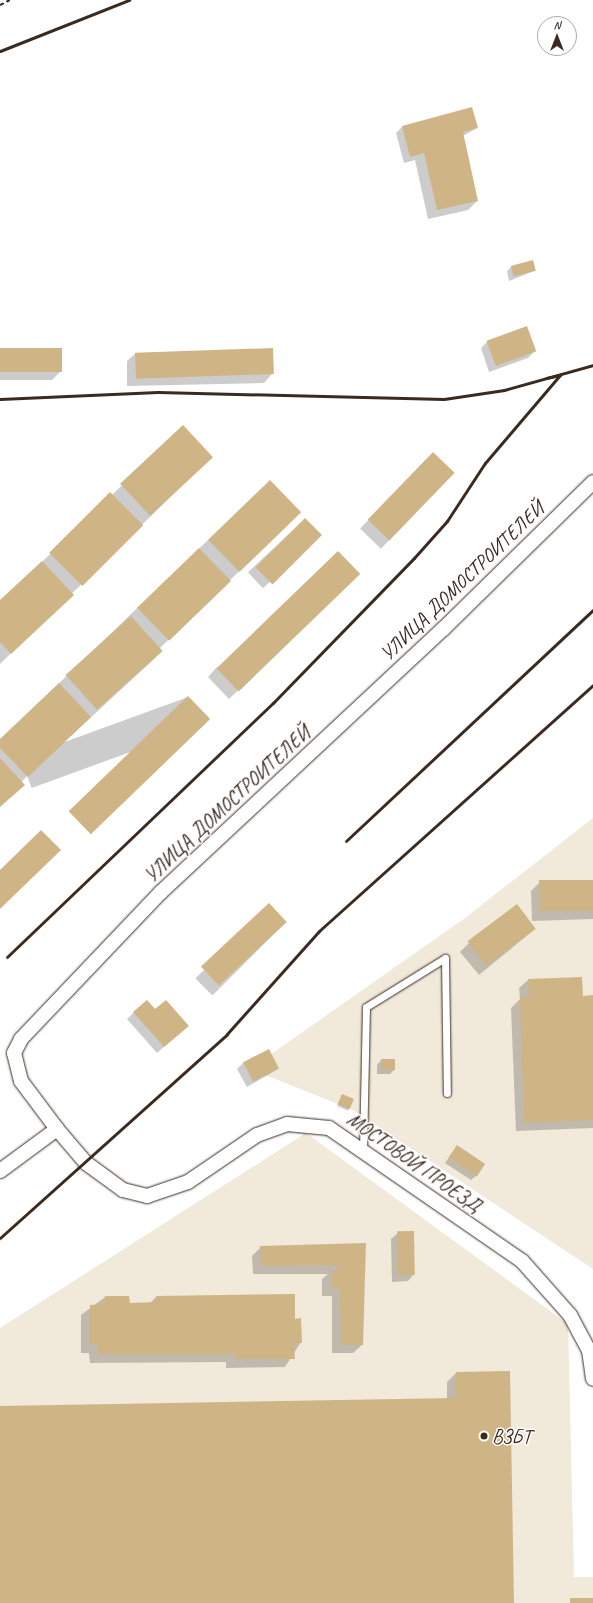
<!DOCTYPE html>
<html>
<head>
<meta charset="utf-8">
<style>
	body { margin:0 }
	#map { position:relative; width:593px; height:1603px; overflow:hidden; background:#fff; font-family:Caveat,sans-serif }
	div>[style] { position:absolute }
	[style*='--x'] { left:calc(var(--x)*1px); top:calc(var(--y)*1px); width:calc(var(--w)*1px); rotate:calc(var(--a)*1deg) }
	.built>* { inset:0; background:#f1e9da }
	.shadow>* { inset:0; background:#0003; transform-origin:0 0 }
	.building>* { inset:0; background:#cfb585; transform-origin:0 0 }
	.path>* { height:2px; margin-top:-1px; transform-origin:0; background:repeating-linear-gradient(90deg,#3b2a1e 0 4px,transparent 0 7px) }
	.roads { filter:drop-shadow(0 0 1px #3b2a1e) drop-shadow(0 0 1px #3b2a1e) }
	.lane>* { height:7px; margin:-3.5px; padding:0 3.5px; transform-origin:3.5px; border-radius:3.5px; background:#fff }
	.street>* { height:14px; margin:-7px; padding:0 7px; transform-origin:7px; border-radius:7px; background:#fff }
	.rail>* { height:3px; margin:-1.5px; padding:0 1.5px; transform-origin:1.5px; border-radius:1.5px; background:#3b2a1e }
	.dots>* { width:11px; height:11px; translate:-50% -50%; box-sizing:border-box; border:2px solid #fff; border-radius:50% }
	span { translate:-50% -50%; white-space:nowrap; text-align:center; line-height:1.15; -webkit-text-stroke:3px #fff; paint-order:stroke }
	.street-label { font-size:20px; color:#3b2a1e }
	.poi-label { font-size:20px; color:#3b2a1e }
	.left { translate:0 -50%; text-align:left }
	.north { position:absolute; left:537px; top:16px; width:40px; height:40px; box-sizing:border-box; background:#fff; border:1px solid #b1aaa5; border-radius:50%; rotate:0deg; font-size:11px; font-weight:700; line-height:16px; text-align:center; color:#3b2a1e }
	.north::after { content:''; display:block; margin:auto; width:14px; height:18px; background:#3b2a1e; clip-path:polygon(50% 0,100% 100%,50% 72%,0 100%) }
</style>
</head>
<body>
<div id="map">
	<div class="built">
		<div style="clip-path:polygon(593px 818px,593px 1269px,353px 1110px,250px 1069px,465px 918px)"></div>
		<div style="clip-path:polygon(306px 1133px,568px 1324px,574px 1577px,593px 1577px,593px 1603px,0 1603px,0 1328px)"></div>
	</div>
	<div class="shadow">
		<div style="clip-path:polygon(402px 127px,477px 128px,463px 136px,477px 201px,468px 210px,428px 219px,415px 160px,404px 163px,396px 133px)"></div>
		<div style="clip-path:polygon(511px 267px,534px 271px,509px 281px,507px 271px)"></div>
		<div style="clip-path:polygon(487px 342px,535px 351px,528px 358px,489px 372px,481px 348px)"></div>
		<div style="clip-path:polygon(0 349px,61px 371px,52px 380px,0 380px)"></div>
		<div style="clip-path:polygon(136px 353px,272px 374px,264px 383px,127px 386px,127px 361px)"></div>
		<div style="clip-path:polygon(183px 427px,203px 465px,0 664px,0 602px)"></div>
		<div style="left:433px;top:453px;width:29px;height:105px;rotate:44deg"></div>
		<div style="left:305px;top:519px;width:22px;height:78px;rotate:47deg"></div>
		<div style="clip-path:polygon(291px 521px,160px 648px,162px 651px,153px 660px,21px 782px,0 807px,0 740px,208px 540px)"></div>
		<div style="clip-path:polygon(350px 583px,229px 699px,208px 677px,216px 668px)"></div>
		<div style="left:188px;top:697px;width:32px;height:178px;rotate:70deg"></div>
		<div style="clip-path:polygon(593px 881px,593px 919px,532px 921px,531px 891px,540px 882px)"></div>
		<div style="left:269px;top:905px;width:24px;height:104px;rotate:45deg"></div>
		<div style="clip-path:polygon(535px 929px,479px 975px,460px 952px,469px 943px)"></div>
		<div style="clip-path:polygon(528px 980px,582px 997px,593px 996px,593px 1128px,516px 1131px,511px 1008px,520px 999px,519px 988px)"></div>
		<div style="clip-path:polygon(146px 1001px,181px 1032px,157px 1053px,127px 1019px)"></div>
		<div style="clip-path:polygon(381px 1060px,394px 1070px,390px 1074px,377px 1074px,377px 1065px)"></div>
		<div style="clip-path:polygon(244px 1062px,278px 1069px,247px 1087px,237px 1069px)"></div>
		<div style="left:342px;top:1095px;width:12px;height:12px;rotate:24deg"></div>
		<div style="clip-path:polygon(457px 1146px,476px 1176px,471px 1180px,445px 1163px)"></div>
		<div style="clip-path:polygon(398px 1233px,414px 1274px,408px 1281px,392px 1282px,391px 1239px)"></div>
		<div style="clip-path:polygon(365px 1244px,362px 1345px,353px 1353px,332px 1353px,332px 1296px,322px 1296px,322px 1279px,328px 1274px,253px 1274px,252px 1256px,261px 1247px)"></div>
		<div style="clip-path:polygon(105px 1297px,129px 1304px,150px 1303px,156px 1297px,294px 1320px,301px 1342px,285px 1367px,226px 1368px,226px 1362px,90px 1363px,89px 1353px,81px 1353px,81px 1315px)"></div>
		<div style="clip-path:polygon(456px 1373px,513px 1603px,0 1603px,0 1407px,447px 1399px,447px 1382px)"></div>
	</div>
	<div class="building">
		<div style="clip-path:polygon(472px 107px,478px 128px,463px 132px,478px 201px,437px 210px,424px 153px,410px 157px,402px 126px)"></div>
		<div style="left:533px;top:260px;width:11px;height:23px;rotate:75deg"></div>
		<div style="left:527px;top:326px;width:27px;height:43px;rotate:70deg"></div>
		<div style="left:0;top:348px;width:62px;height:24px"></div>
		<div style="left:273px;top:348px;width:26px;height:138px;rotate:88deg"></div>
		<div style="left:183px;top:425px;width:44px;height:86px;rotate:47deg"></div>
		<div style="left:433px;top:452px;width:30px;height:94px;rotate:44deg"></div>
		<div style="left:270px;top:480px;width:45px;height:86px;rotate:46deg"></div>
		<div style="left:110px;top:492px;width:47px;height:86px;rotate:45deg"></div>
		<div style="left:305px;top:518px;width:24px;height:70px;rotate:45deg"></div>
		<div style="left:199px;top:548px;width:46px;height:86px;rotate:46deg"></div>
		<div style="left:338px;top:551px;width:32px;height:169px;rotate:46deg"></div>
		<div style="clip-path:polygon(42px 561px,74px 595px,11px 654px,0 642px,0 600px)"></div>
		<div style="left:131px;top:616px;width:47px;height:88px;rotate:48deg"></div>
		<div style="clip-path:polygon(59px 683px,91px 717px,28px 777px,0 748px,0 739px)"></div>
		<div style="left:188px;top:696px;width:32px;height:166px;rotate:46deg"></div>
		<div style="clip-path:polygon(0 758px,25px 785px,0 807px)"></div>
		<div style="clip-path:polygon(41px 830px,61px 850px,0 909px,0 870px)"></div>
		<div style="left:593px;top:880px;width:31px;height:54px;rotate:90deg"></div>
		<div style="left:269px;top:903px;width:26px;height:93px;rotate:47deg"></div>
		<div style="left:517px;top:904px;width:31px;height:62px;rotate:53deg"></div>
		<div style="clip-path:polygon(582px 977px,583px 996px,593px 995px,593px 1120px,524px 1123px,520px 998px,529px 997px,528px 979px)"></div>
		<div style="clip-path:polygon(147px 1000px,155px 1009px,166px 1000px,189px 1026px,164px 1047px,133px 1012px)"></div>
		<div style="left:269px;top:1049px;width:22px;height:29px;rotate:63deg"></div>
		<div style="left:381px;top:1059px;width:14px;height:11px"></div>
		<div style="left:342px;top:1094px;width:13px;height:11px;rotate:23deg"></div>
		<div style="left:457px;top:1145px;width:34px;height:15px;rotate:34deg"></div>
		<div style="left:414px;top:1231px;width:44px;height:17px;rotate:89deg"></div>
		<div style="clip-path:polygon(366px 1243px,363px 1345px,341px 1345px,340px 1287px,331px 1288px,331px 1270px,337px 1270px,337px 1265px,261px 1266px,260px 1246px)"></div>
		<div style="clip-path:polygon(295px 1294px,295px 1319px,301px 1318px,302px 1343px,294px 1343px,295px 1359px,235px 1359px,235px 1354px,98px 1354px,97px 1344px,90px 1344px,90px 1305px,104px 1304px,105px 1296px,129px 1296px,130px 1303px,156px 1302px,156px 1296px)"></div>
		<div style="clip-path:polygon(510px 1371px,514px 1603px,0 1603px,0 1406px,455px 1398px,456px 1372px)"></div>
		<div style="left:570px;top:1598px;width:23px;height:5px"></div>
	</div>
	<div class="path">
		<div style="--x:0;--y:5;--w:11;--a:-27"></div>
	</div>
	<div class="roads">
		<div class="lane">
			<div style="--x:363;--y:1150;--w:143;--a:-88.8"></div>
			<div style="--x:366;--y:1007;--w:93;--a:-31.8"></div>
			<div style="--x:445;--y:958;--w:135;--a:89.2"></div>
		</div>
		<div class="street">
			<div style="--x:57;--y:1129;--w:45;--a:49.5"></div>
			<div style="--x:86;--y:1163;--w:46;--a:36.1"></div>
			<div style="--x:123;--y:1190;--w:25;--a:14"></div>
			<div style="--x:147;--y:1196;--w:43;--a:-18.9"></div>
			<div style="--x:188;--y:1182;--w:83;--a:-34.3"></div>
			<div style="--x:257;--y:1135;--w:32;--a:-20"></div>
			<div style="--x:287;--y:1124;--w:42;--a:5.4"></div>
			<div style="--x:329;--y:1128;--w:234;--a:34.6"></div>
			<div style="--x:522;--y:1261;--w:72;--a:48.4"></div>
			<div style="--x:570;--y:1315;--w:40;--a:62"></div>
			<div style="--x:589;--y:1350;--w:29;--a:82"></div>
			<div style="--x:0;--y:1171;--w:71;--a:-36.4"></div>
			<div style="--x:57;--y:1129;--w:60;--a:-126.9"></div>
			<div style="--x:21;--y:1081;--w:29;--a:-104"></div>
			<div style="--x:14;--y:1053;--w:16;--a:-63"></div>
			<div style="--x:21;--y:1039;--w:203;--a:-46.4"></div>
			<div style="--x:161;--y:892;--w:386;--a:-43"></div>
			<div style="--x:443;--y:629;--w:210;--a:-44.4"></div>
		</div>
	</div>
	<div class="rail">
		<div style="--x:0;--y:51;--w:139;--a:-21.6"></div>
		<div style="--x:0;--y:399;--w:158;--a:-2.5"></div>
		<div style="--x:158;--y:392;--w:286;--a:1.4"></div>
		<div style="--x:444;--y:399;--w:61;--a:-8.5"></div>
		<div style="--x:504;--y:390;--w:92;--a:-15.7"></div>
		<div style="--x:346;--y:841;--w:338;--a:-43.1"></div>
		<div style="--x:7;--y:957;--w:368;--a:-43.7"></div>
		<div style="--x:273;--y:703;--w:202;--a:-45.8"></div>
		<div style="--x:414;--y:558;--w:50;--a:-48.3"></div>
		<div style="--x:447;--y:521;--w:69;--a:-56.8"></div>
		<div style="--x:485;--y:463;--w:116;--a:-49.6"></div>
		<div style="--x:560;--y:375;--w:14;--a:168"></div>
		<div style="--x:0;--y:1238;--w:305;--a:-41.9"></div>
		<div style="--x:227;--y:1034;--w:138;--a:-48.2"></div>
		<div style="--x:319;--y:931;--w:368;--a:-41.9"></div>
	</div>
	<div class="dots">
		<div style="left:484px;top:1436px;background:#3b2a1e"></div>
	</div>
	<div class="street-label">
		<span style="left:462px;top:581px;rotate:-44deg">УЛИЦА ДОМОСТРОИТЕЛЕЙ</span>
		<span style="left:227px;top:804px;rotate:-43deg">УЛИЦА ДОМОСТРОИТЕЛЕЙ</span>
		<span style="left:414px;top:1162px;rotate:35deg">МОСТОВОЙ ПРОЕЗД</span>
	</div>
	<div class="poi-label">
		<span class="left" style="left:492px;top:1436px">ВЗБТ</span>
	</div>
	<div class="north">N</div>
</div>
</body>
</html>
